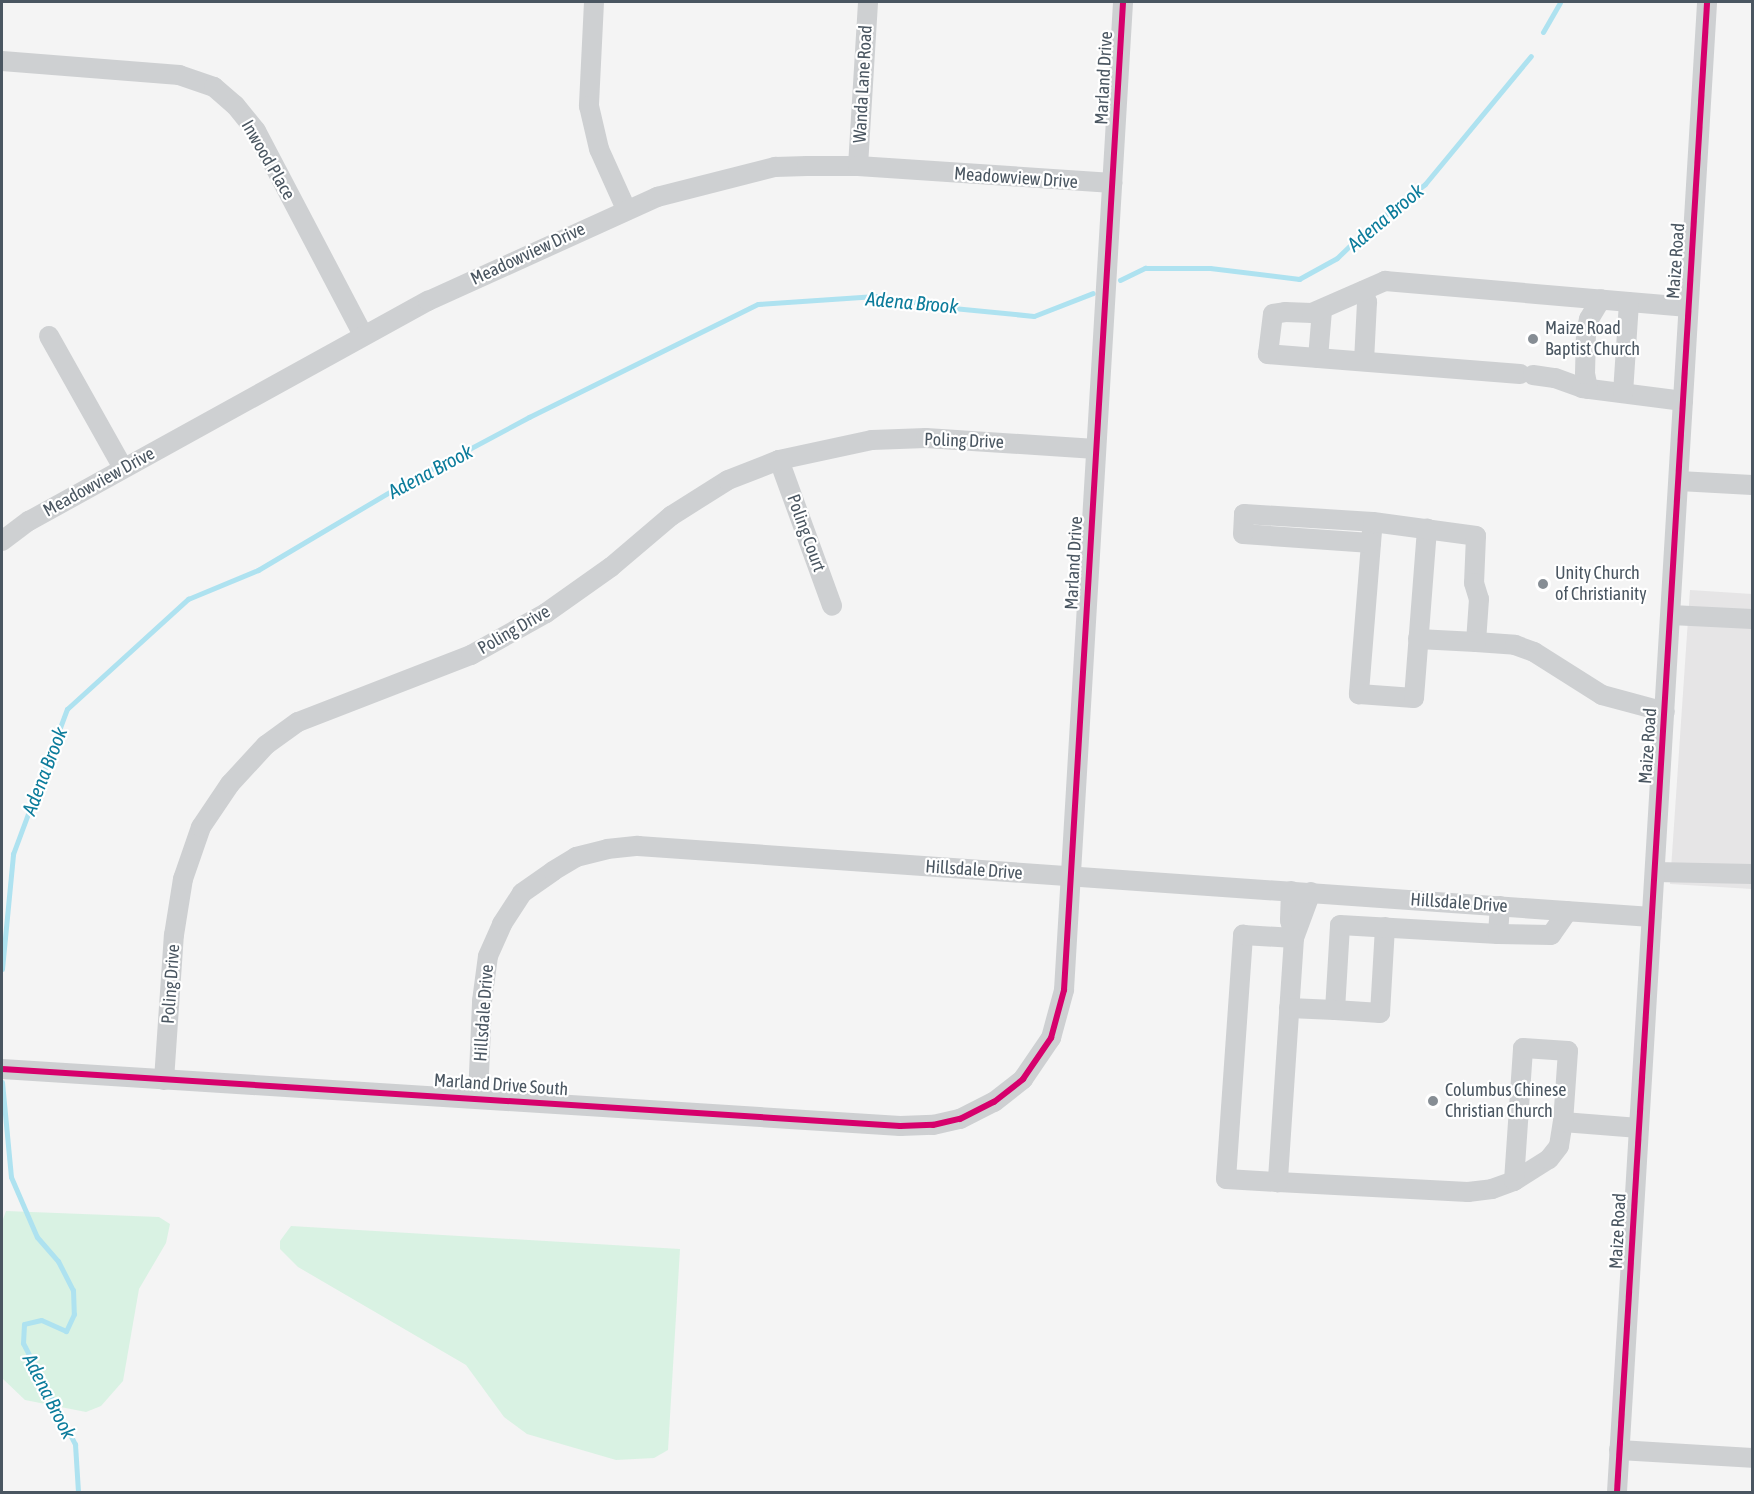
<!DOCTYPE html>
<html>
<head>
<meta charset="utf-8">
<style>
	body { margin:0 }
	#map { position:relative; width:1754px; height:1494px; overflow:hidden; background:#f4f4f4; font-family:"Asap Condensed",sans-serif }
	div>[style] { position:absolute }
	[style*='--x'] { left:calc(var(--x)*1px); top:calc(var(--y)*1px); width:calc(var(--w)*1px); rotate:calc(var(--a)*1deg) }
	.education>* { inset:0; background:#e6e5e6 }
	.green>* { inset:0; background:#d9f2e3 }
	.stream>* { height:5px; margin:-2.5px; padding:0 2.5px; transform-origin:2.5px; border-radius:2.5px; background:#aee2f0 }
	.minor>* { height:20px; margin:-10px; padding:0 10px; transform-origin:10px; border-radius:10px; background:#ced0d2 }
	.cycleway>* { height:6px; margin:-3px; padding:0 3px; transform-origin:3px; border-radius:3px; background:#d6006c }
	.dots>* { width:16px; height:16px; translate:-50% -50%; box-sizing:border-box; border:3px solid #fff; border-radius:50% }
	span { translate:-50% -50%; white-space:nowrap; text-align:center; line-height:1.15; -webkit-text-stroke:4.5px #fff; paint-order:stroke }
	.street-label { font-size:18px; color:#4a5661 }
	.poi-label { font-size:18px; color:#4a5661 }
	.left { translate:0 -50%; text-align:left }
	.water-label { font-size:20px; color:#0c7c9b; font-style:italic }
	.frame { position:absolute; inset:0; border:3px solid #4a5661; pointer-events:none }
</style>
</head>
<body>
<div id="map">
	<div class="education">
		<div style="clip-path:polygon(1690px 590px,1752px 594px,1752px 889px,1670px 884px)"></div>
	</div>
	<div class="green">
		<div style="clip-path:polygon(6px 1211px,159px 1217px,170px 1224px,166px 1243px,139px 1289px,123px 1381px,101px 1406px,86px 1412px,25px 1400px,2px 1378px,2px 1222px)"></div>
		<div style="clip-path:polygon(291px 1226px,680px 1249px,668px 1450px,654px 1458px,616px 1460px,527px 1434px,504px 1417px,466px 1365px,298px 1267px,280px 1249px,280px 1241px)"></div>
	</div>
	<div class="stream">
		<div style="--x:1543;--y:32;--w:34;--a:-60"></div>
		<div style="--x:1120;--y:280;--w:28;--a:-26"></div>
		<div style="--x:1145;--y:268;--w:65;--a:0"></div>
		<div style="--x:1210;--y:268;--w:90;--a:7"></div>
		<div style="--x:1299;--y:279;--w:43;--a:-28.9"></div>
		<div style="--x:1337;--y:258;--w:40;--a:-44"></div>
		<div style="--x:1366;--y:230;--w:75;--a:-37.9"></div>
		<div style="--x:1425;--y:184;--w:166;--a:-50.4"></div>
		<div style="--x:2;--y:969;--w:116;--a:-84.5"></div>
		<div style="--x:13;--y:854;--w:155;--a:-69.6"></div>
		<div style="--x:67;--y:709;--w:164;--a:-42.3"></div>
		<div style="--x:188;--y:599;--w:76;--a:-22.5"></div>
		<div style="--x:258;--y:570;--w:163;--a:-30.7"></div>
		<div style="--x:398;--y:487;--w:149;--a:-28.1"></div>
		<div style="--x:529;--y:417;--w:255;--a:-26.3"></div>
		<div style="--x:758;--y:304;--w:118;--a:-3.9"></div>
		<div style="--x:876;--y:296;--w:78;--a:8.9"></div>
		<div style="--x:953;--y:308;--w:81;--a:5.6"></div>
		<div style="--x:1034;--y:316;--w:63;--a:-21.3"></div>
		<div style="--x:2;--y:1082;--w:95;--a:84.6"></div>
		<div style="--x:11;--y:1177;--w:65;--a:66.6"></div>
		<div style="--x:37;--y:1237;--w:32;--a:49"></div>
		<div style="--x:58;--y:1261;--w:33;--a:63"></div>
		<div style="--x:73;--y:1290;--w:24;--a:88"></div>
		<div style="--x:74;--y:1314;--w:19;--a:115"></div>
		<div style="--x:66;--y:1331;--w:27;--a:-156"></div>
		<div style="--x:41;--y:1320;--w:17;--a:167"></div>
		<div style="--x:24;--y:1324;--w:19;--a:93"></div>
		<div style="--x:23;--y:1343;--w:114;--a:62.8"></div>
		<div style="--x:75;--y:1444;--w:48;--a:86.4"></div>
	</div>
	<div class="minor">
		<div style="--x:594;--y:2;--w:104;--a:92.8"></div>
		<div style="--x:589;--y:106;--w:44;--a:76.9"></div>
		<div style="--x:599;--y:149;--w:66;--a:65.8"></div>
		<div style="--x:2;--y:61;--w:178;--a:4.5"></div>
		<div style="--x:179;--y:75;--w:37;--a:19"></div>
		<div style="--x:214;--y:87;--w:28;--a:41"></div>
		<div style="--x:235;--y:105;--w:33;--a:51"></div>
		<div style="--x:256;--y:131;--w:230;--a:62.3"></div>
		<div style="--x:858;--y:166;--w:164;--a:-86.5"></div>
		<div style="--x:1363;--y:291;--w:12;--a:70"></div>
		<div style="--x:1367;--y:302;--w:59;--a:92.9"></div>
		<div style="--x:49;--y:336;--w:151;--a:60.7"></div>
		<div style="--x:1318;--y:358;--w:48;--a:-85.2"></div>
		<div style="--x:1520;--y:374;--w:253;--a:-175.5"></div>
		<div style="--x:1268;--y:354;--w:40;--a:-82.9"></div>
		<div style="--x:1273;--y:314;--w:12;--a:-9"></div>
		<div style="--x:1285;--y:312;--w:27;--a:2"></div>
		<div style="--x:1312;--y:313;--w:80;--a:-23.7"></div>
		<div style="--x:1385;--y:281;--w:304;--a:4.9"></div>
		<div style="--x:1533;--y:375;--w:22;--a:8"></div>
		<div style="--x:1555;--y:378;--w:29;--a:20"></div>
		<div style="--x:1582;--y:388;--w:102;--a:7.3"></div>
		<div style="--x:1588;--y:389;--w:15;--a:-101"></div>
		<div style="--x:1585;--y:374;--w:41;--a:-88.6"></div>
		<div style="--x:1586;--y:333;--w:14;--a:-78"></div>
		<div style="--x:1589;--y:319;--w:23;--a:-59"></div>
		<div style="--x:1623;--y:393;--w:91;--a:-86.2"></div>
		<div style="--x:779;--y:460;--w:155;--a:70"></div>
		<div style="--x:1679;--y:481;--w:73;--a:3.1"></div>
		<div style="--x:1372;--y:531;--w:164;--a:94.6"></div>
		<div style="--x:1359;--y:694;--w:55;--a:4.2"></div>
		<div style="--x:1414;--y:698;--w:170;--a:-85.6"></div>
		<div style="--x:2;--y:541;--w:34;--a:-37"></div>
		<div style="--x:29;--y:521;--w:456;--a:-28.9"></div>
		<div style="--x:428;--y:301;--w:252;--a:-24.4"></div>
		<div style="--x:657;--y:197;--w:122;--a:-14.3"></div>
		<div style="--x:775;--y:167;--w:32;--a:-2"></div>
		<div style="--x:807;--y:166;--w:51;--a:0"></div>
		<div style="--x:858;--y:166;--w:255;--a:3.8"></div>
		<div style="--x:1371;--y:543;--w:128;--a:-176"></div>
		<div style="--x:1243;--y:534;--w:20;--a:-87"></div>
		<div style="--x:1244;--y:514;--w:129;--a:3.5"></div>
		<div style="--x:1373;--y:522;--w:104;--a:7.7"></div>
		<div style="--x:1476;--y:536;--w:47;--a:92.4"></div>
		<div style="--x:1474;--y:583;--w:17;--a:73"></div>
		<div style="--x:1479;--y:599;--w:43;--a:94"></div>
		<div style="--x:1476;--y:642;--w:39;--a:4"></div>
		<div style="--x:1515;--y:645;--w:20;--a:20"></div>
		<div style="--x:1534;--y:652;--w:80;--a:32.3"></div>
		<div style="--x:1602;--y:695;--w:65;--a:15.1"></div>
		<div style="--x:1671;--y:615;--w:81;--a:2.8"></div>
		<div style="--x:1418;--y:639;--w:58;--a:3"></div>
		<div style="--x:1655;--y:872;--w:97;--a:1.2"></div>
		<div style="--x:1291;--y:891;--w:29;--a:92"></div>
		<div style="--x:1290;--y:920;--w:18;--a:77"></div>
		<div style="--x:1294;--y:938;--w:245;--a:93.8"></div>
		<div style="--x:1278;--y:1182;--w:190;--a:3"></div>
		<div style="--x:1468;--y:1192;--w:24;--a:-7"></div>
		<div style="--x:1492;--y:1189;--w:23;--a:-20"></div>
		<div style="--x:1514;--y:1181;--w:41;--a:-32.2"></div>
		<div style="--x:1549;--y:1159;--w:16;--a:-52"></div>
		<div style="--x:1559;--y:1146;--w:24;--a:-81"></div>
		<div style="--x:1563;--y:1122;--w:76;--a:4.5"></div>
		<div style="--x:1385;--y:927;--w:86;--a:93.3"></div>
		<div style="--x:1380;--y:1013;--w:45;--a:-176.2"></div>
		<div style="--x:1335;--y:1010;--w:85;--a:-86.6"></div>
		<div style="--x:1340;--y:925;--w:158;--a:3.3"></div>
		<div style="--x:1498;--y:934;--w:28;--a:-86"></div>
		<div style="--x:1498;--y:934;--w:53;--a:1.1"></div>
		<div style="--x:1551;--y:935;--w:29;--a:-55"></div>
		<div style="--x:1294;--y:938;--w:49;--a:-69.7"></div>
		<div style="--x:1289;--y:1008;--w:46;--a:2.5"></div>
		<div style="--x:2;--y:1069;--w:900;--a:3.63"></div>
		<div style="--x:900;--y:1126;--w:33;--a:-2"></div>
		<div style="--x:933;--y:1125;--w:28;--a:-13"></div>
		<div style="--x:960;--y:1119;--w:38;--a:-27"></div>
		<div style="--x:994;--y:1102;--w:37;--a:-38"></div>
		<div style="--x:1023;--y:1079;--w:50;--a:-55.7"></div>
		<div style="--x:1051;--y:1038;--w:50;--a:-74.8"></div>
		<div style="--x:1064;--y:990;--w:990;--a:-86.58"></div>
		<div style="--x:164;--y:1080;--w:145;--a:-86.1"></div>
		<div style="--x:174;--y:935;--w:57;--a:-80.9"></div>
		<div style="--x:183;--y:879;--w:55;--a:-70.9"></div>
		<div style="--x:201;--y:827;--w:52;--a:-56"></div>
		<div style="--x:230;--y:784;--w:53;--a:-47.3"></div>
		<div style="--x:266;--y:745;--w:39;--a:-36"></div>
		<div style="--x:298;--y:722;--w:186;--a:-21.2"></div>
		<div style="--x:471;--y:655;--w:86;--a:-29.2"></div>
		<div style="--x:546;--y:613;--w:80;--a:-35.3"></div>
		<div style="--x:611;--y:567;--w:79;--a:-40.4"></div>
		<div style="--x:671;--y:516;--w:67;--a:-32.3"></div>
		<div style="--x:728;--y:480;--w:55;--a:-21.4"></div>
		<div style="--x:779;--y:460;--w:95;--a:-12.1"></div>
		<div style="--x:872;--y:440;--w:54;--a:-2.1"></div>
		<div style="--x:926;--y:438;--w:170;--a:3.7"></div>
		<div style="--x:478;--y:1098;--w:97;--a:-87.6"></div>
		<div style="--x:482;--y:1001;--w:45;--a:-82.4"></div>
		<div style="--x:488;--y:956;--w:35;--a:-66"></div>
		<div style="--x:502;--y:924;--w:37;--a:-57"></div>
		<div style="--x:522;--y:893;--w:38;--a:-35"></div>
		<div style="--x:553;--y:871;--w:27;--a:-31"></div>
		<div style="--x:576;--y:857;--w:32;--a:-14"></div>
		<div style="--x:607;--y:849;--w:31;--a:-6"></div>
		<div style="--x:638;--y:846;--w:1016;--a:4.01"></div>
		<div style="--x:1514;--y:1181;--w:133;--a:-86.1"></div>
		<div style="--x:1523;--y:1048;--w:45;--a:3.8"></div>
		<div style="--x:1568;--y:1051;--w:71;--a:94"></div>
		<div style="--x:1278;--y:1182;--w:52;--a:-176.7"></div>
		<div style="--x:1226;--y:1179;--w:245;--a:-86"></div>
		<div style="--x:1243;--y:935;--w:51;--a:3.4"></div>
		<div style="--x:1619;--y:1450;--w:133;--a:3.4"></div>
		<div style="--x:1617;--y:1492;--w:1493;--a:-86.54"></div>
	</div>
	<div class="cycleway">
		<div style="--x:2;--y:1069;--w:900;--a:3.63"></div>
		<div style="--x:900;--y:1126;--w:33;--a:-2"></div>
		<div style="--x:933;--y:1125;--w:28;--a:-13"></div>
		<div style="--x:960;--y:1119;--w:38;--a:-27"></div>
		<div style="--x:994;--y:1102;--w:37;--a:-38"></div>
		<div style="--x:1023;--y:1079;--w:50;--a:-55.7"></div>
		<div style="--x:1051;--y:1038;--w:50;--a:-74.8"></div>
		<div style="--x:1064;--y:990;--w:990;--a:-86.58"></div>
		<div style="--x:1617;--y:1492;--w:1493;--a:-86.54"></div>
	</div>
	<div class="dots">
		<div style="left:1533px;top:339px;background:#868d94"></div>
		<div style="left:1543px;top:584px;background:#868d94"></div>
		<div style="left:1433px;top:1101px;background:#868d94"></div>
	</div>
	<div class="street-label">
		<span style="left:1104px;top:78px;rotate:-87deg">Marland Drive</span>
		<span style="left:863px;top:84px;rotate:-87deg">Wanda Lane Road</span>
		<span style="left:268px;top:160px;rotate:60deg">Inwood Place</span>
		<span style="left:1016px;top:178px;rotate:4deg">Meadowview Drive</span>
		<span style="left:528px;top:254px;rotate:-25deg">Meadowview Drive</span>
		<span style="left:1676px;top:261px;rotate:-86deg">Maize Road</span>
		<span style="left:964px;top:441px;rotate:2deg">Poling Drive</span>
		<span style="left:99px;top:482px;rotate:-29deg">Meadowview Drive</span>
		<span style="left:806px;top:533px;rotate:70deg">Poling Court</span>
		<span style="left:1074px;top:563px;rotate:-87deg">Marland Drive</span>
		<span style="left:514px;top:630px;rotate:-30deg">Poling Drive</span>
		<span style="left:1648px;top:746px;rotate:-86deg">Maize Road</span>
		<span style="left:974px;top:870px;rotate:4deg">Hillsdale Drive</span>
		<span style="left:1459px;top:903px;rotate:4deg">Hillsdale Drive</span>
		<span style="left:171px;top:984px;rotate:-86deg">Poling Drive</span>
		<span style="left:484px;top:1013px;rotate:-86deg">Hillsdale Drive</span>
		<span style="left:501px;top:1085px;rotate:4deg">Marland Drive South</span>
		<span style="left:1618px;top:1231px;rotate:-87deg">Maize Road</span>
	</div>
	<div class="poi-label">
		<span class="left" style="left:1545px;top:339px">Maize Road<br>Baptist Church</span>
		<span class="left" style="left:1555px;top:584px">Unity Church<br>of Christianity</span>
		<span class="left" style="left:1445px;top:1101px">Columbus Chinese<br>Christian Church</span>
	</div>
	<div class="water-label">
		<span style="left:1385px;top:217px;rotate:-40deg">Adena Brook</span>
		<span style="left:912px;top:302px;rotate:5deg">Adena Brook</span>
		<span style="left:430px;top:471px;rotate:-28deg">Adena Brook</span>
		<span style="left:44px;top:771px;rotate:-69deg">Adena Brook</span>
		<span style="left:50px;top:1396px;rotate:63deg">Adena Brook</span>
	</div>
	<div class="frame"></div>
</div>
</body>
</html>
